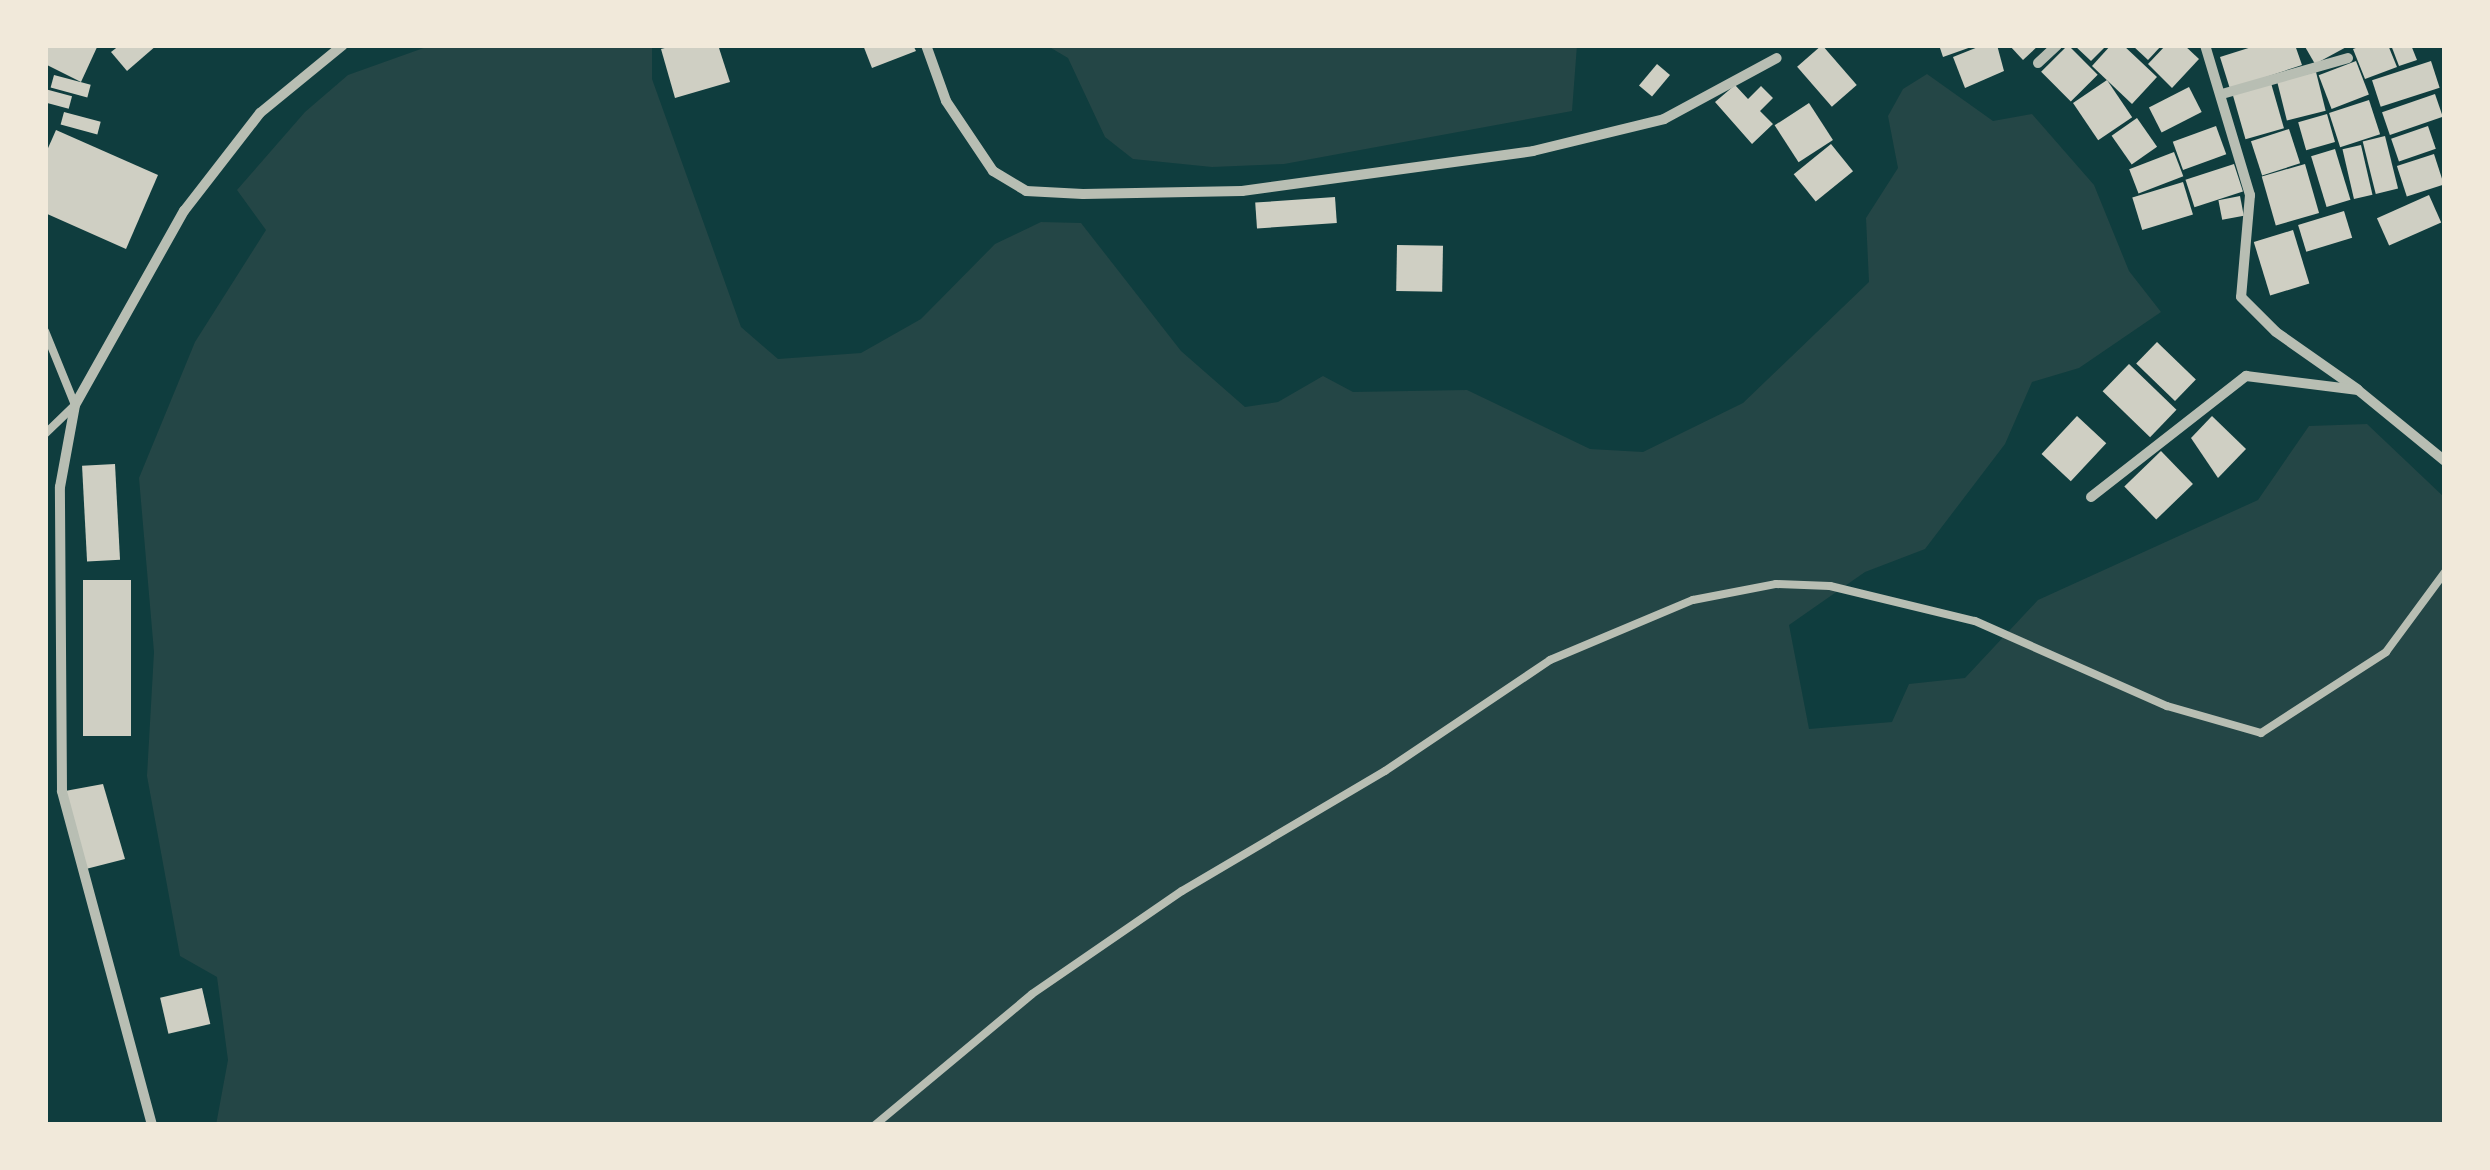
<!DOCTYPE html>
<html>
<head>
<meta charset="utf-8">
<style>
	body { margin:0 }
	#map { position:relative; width:2490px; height:1170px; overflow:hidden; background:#0f3d3e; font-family:"Fira Sans Condensed",sans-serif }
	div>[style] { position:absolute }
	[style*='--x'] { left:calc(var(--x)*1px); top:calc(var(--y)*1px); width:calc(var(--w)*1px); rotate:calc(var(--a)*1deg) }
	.green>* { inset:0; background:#244646 }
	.building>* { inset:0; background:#cfcfc3; transform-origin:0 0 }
	.service>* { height:8px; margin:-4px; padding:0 4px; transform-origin:4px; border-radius:4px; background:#b8beb3 }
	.minor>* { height:10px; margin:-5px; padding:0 5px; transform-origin:5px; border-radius:5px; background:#b8beb3 }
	span { translate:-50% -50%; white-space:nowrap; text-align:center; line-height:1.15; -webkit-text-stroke:8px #f1e9da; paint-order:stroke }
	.frame { position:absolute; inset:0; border:48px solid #f1e9da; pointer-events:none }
</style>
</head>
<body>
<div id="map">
	<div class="green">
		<div style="clip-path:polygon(432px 45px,652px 45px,652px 79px,741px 327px,778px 359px,861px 353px,921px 319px,995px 244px,1041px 222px,1081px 223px,1181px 351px,1245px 407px,1278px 402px,1323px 376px,1353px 392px,1467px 390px,1590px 449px,1643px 452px,1743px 403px,1869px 282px,1866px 218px,1898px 168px,1888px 116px,1903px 89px,1927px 74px,1993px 121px,2032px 114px,2094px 185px,2129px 271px,2161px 312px,2079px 368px,2032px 382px,2005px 444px,1925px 549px,1865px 572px,1789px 625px,1809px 729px,1892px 722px,1909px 684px,1965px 678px,2038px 600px,2258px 500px,2309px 426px,2367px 424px,2445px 498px,2445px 1125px,216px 1125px,228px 1060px,217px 977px,180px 956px,147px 776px,154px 652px,139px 478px,195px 342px,266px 230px,237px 190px,305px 112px,348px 75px)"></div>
		<div style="clip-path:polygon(1046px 45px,1577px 45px,1572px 111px,1284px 164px,1212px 167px,1133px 159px,1105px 137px,1068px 58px)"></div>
	</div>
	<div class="building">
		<div style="clip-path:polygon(45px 45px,98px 45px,81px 82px,45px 64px)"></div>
		<div style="clip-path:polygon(120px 45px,157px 45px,127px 71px,111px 52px)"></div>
		<div style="clip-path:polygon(676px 45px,718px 45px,730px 82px,675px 98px,661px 49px)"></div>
		<div style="clip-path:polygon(863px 45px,913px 45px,916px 51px,872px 68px)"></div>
		<div style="left:1822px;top:45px;width:53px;height:33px;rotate:49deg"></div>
		<div style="clip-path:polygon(1939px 45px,1974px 45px,1974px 46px,1943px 57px)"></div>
		<div style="clip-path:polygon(1983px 45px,1997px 45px,2004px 71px,1965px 88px,1953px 57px)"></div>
		<div style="clip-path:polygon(2009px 45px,2039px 45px,2023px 60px)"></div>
		<div style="left:2068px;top:45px;width:42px;height:38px;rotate:45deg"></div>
		<div style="clip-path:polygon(2074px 45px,2107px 45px,2091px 61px)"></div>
		<div style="clip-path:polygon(2111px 45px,2123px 45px,2157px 77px,2132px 104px,2092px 66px)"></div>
		<div style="clip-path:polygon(2132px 45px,2162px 45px,2148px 60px)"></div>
		<div style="clip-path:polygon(2166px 45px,2184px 45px,2199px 59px,2172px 88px,2148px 64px)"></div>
		<div style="clip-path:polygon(2258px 45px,2295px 45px,2302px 65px,2230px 89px,2220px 57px)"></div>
		<div style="clip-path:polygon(2304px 45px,2350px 45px,2315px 64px)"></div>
		<div style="clip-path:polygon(2364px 45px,2388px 45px,2397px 67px,2365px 79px,2353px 49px)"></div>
		<div style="clip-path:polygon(2391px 45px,2411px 45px,2417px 60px,2399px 66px)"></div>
		<div style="left:2356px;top:61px;width:36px;height:40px;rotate:69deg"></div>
		<div style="left:2431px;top:61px;width:28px;height:62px;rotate:72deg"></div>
		<div style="left:1657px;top:64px;width:17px;height:28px;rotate:40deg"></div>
		<div style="left:2316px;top:72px;width:40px;height:40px;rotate:76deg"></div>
		<div style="left:54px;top:75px;width:38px;height:13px;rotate:15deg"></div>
		<div style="left:2107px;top:80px;width:45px;height:41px;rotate:56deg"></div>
		<div style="left:2271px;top:83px;width:47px;height:40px;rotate:74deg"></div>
		<div style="clip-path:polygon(1735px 85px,1748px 99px,1761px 86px,1773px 98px,1760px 111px,1773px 124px,1752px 144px,1715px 102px)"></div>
		<div style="left:2189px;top:87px;width:28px;height:45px;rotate:63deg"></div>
		<div style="left:45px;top:89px;width:28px;height:13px;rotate:15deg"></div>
		<div style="left:2435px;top:94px;width:24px;height:56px;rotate:71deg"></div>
		<div style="left:2369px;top:100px;width:36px;height:42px;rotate:72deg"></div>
		<div style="left:1809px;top:103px;width:44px;height:41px;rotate:57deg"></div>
		<div style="left:64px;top:112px;width:38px;height:13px;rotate:15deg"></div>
		<div style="left:2327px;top:114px;width:29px;height:30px;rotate:74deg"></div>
		<div style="left:2137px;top:118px;width:35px;height:31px;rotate:55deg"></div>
		<div style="left:2216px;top:126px;width:30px;height:46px;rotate:70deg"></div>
		<div style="left:2428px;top:126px;width:24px;height:39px;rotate:71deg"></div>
		<div style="left:2289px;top:129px;width:36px;height:40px;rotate:72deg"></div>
		<div style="clip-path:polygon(56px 130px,158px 175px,126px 249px,45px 213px,45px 155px)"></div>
		<div style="left:2385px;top:136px;width:54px;height:23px;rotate:76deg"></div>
		<div style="left:1831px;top:144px;width:35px;height:48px;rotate:51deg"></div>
		<div style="left:2361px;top:145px;width:51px;height:19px;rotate:77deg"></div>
		<div style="left:2335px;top:149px;width:53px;height:25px;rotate:73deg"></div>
		<div style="left:2174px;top:152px;width:26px;height:48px;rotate:69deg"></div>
		<div style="left:2434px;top:154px;width:32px;height:39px;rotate:72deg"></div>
		<div style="left:2234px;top:164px;width:29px;height:51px;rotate:72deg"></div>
		<div style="left:2305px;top:164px;width:51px;height:45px;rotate:74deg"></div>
		<div style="left:2183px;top:182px;width:34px;height:53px;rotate:73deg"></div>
		<div style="left:2429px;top:195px;width:30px;height:57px;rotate:66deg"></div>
		<div style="left:2240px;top:196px;width:20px;height:22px;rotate:79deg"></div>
		<div style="left:1335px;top:197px;width:26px;height:80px;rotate:86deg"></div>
		<div style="left:2344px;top:211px;width:28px;height:48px;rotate:73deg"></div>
		<div style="left:2293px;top:230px;width:56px;height:41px;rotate:73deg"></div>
		<div style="left:1397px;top:245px;width:46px;height:46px;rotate:1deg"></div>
		<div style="left:2157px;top:342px;width:54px;height:30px;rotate:44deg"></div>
		<div style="left:2129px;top:364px;width:66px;height:38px;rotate:44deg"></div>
		<div style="left:2077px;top:416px;width:40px;height:52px;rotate:43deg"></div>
		<div style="clip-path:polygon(2212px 416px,2246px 449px,2218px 478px,2191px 438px)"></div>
		<div style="left:2161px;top:451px;width:46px;height:51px;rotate:46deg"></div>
		<div style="left:115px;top:464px;width:96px;height:33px;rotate:87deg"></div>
		<div style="left:83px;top:580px;width:48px;height:156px"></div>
		<div style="clip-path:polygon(103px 784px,125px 859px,82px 870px,65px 791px)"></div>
		<div style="left:202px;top:988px;width:37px;height:43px;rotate:77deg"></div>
	</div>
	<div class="service">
		<div style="--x:45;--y:331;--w:80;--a:67.9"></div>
		<div style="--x:75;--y:405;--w:42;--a:136"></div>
		<div style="--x:875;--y:1125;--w:204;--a:-39.8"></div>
		<div style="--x:1032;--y:994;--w:182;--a:-34.5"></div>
		<div style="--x:1182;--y:891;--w:236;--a:-30.6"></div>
		<div style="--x:1385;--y:771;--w:199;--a:-33.9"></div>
		<div style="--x:1550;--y:660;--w:155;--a:-22.8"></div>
		<div style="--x:1693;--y:600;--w:85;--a:-10.9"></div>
		<div style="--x:1776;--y:584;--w:54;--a:2.1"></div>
		<div style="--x:1830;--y:586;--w:149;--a:13.6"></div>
		<div style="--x:1975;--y:621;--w:210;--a:23.9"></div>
		<div style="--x:2167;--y:706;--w:98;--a:16"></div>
		<div style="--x:2261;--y:733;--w:149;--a:-32.9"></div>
		<div style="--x:2386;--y:652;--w:99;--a:-53.6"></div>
	</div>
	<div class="minor">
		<div style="--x:926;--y:45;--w:59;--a:70.3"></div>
		<div style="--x:946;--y:101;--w:84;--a:56.1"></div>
		<div style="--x:993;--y:171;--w:39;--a:31"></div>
		<div style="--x:1026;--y:191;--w:57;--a:3"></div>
		<div style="--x:1083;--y:194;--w:159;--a:-1.1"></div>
		<div style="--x:1242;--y:191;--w:294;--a:-7.8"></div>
		<div style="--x:1533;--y:151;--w:135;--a:-13.7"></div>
		<div style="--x:1664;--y:119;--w:128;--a:-28.4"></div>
		<div style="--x:2205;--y:45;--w:157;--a:73.3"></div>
		<div style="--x:2250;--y:195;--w:102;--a:95"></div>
		<div style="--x:2241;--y:297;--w:49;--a:45"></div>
		<div style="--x:2276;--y:332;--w:99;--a:35.1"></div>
		<div style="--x:2038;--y:63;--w:26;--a:-43"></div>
		<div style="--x:2222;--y:94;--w:131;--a:-15.9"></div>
		<div style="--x:2091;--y:497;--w:197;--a:-38"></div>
		<div style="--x:2246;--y:376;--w:113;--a:7.1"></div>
		<div style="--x:2358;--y:390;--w:112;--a:39.2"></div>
		<div style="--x:152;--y:1125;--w:346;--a:-105.1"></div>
		<div style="--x:62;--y:791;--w:304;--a:-90.4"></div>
		<div style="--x:60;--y:487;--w:83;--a:-79.6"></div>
		<div style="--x:75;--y:405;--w:223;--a:-60.7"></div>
		<div style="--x:184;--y:211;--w:124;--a:-52.2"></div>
		<div style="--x:260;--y:113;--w:107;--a:-39.3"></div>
	</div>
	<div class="frame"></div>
</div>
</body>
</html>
